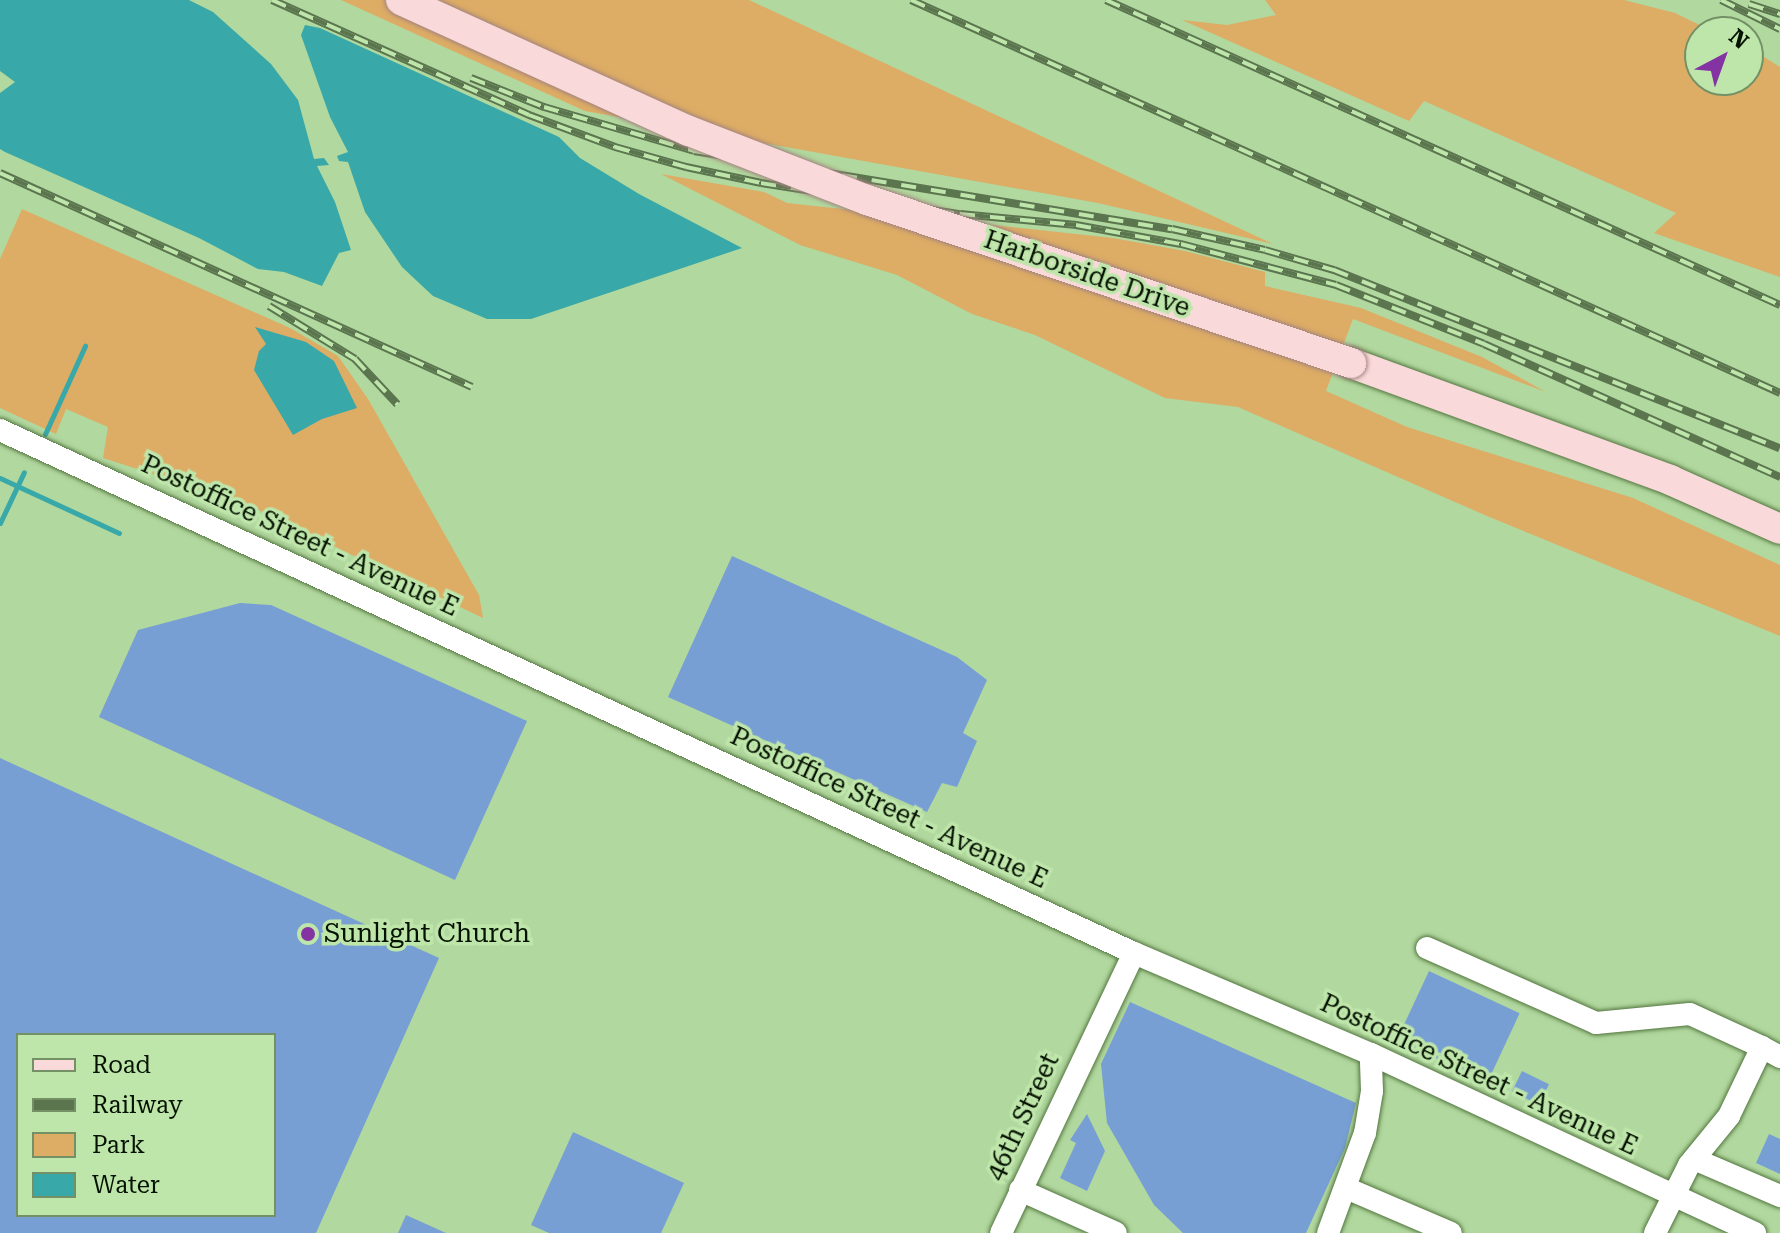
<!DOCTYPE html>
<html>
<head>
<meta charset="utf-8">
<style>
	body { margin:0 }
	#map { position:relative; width:1780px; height:1233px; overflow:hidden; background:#b1d89e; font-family:"Roboto Serif",serif }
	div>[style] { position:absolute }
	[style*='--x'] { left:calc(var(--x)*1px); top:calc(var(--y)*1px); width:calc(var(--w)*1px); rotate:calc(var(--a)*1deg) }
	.green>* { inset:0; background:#ddac65 }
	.water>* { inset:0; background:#38a8a8 }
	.stream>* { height:5px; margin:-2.5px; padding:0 2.5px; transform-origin:2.5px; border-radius:2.5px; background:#38a8a8 }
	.building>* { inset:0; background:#779fd3; transform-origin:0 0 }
	.roads { filter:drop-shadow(0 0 2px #537640) drop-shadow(0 0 2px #537640) }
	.minor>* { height:22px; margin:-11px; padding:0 11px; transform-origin:11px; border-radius:11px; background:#fff }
	.major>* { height:30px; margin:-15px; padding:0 15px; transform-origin:15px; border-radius:15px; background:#fad9db }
	.rail>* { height:8px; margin-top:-4px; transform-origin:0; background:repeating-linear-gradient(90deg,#bee5aa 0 15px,#5b754f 0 30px); box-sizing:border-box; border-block:2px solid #5b754f }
	.bridges { filter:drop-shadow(0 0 2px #a2837f) drop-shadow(0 0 2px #a2837f) }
	.major-bridge>* { height:30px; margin:-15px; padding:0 15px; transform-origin:15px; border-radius:15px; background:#fad9db }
	.dots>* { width:22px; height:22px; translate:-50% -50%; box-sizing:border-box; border:4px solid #bee5aa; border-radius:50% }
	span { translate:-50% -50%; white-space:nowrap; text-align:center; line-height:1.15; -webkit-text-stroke:7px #bee5aa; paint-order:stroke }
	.street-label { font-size:26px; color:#051201 }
	.poi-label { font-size:26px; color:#051201 }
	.left { translate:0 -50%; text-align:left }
	.legend { position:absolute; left:16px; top:1033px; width:260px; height:184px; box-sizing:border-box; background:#bee5aa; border:2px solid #749166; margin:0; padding:10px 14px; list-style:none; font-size:24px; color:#051201 }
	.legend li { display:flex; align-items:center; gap:16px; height:40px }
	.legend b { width:40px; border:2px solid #749166 }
	.north { position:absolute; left:1684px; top:16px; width:80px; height:80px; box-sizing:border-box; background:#bee5aa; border:2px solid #749166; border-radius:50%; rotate:41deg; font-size:22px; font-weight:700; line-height:32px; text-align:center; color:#051201 }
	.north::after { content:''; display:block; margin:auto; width:28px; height:36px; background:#8433a3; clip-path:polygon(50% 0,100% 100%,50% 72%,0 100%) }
</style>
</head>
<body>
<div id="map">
	<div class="green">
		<div style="clip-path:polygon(341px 0,749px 0,1273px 244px,1098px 203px,585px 111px)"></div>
		<div style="clip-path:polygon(1265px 0,1624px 0,1675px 13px,1714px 32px,1700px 32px,1700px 80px,1748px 80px,1748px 49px,1761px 55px,1780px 67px,1780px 277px,1654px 233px,1676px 213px,1424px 101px,1409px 121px,1182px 20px,1227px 25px,1276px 15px)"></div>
		<div style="clip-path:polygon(661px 174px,764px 192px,787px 203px,1113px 238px,1185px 251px,1265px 272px,1265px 286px,1361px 308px,1482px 357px,1546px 392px,1353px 319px,1326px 391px,1407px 427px,1633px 498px,1780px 565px,1780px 636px,1487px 516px,1238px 407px,1165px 398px,1035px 335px,972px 314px,897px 275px,800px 245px)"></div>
		<div style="clip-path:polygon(22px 209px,290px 328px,338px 356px,368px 399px,479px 595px,483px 618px,246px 504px,103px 458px,108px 427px,66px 409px,56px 434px,0 408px,0 259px)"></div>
	</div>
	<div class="water">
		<div style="clip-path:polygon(0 0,189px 0,213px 12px,271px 64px,298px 100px,314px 159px,324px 158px,329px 165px,317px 166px,335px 202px,351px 250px,339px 253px,322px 286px,284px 272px,258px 269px,199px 238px,5px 152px,0 149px,0 93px,15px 82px,0 71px)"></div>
		<div style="clip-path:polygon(305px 25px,320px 28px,559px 137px,580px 158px,639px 194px,742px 248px,531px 319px,487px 319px,433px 296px,402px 267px,365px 212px,348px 162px,339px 161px,337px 156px,348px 152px,330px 117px,301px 35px)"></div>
		<div style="clip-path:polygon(255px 327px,306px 342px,334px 361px,357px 408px,322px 419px,293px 435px,254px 370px,259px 351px,266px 344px)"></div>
	</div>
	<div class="stream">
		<div style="--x:45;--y:434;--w:97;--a:-65.6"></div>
		<div style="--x:0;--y:478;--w:131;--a:24.8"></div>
		<div style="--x:0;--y:523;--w:56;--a:-64.8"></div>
	</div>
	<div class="building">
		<div style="clip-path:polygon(732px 556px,957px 657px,987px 680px,963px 733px,977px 741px,957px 787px,942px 783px,927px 812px,668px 697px)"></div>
		<div style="clip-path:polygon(240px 603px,271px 605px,527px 721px,455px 880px,99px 717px,138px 630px)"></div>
		<div style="clip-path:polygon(evenodd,0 758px,439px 958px,316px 1233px,0 1233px,0 758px,18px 1035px,274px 1035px,274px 1215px,18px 1215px,18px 1035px)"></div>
		<div style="left:1429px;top:971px;width:100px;height:76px;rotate:25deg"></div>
		<div style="clip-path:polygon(1130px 1002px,1356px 1103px,1345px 1148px,1306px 1233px,1183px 1233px,1154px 1205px,1107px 1123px,1101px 1064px)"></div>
		<div style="left:1522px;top:1071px;width:30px;height:23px;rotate:26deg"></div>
		<div style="clip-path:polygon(1087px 1114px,1105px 1151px,1087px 1191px,1060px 1178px,1076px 1143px,1070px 1140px)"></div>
		<div style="clip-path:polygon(573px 1132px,684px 1183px,661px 1233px,549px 1233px,531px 1225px)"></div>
		<div style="clip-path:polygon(1769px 1134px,1780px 1139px,1780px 1174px,1756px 1163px)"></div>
		<div style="clip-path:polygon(406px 1215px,446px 1233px,398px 1233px)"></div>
	</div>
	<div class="roads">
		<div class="minor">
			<div style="--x:0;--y:430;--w:1249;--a:24.76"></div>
			<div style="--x:1134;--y:953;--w:258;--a:23.1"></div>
			<div style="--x:1371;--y:1054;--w:424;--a:25"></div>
			<div style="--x:1427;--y:948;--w:185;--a:23.9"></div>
			<div style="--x:1596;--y:1023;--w:94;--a:-5.5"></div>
			<div style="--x:1690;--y:1014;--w:79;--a:24.6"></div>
			<div style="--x:1762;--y:1047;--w:76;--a:115.6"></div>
			<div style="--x:1729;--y:1116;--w:63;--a:129.2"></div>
			<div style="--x:1689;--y:1165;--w:76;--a:116.6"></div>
			<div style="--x:1762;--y:1047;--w:21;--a:29"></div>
			<div style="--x:1694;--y:1159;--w:94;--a:23.3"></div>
			<div style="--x:1346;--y:1188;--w:114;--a:23.2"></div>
			<div style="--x:1020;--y:1190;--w:105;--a:24.1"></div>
			<div style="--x:1001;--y:1233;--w:310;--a:-64.6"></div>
			<div style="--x:1328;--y:1233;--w:107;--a:-69.7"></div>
			<div style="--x:1365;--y:1133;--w:43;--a:-80.5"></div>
			<div style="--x:1372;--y:1091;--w:37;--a:-92"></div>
		</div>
		<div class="major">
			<div style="--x:1351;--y:363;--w:340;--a:20.1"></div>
			<div style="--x:1670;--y:480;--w:120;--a:24"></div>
		</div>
	</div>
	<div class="rail">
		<div style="--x:272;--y:0;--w:282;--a:24.1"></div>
		<div style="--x:529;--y:115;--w:92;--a:20.4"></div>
		<div style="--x:615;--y:147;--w:74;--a:15.7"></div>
		<div style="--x:686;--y:167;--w:77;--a:12"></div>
		<div style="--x:761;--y:183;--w:201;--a:8.9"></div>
		<div style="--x:960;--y:214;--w:117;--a:5.4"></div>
		<div style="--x:1076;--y:225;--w:107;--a:10.3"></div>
		<div style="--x:1181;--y:244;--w:160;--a:14.8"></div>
		<div style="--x:1336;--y:285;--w:159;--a:21.7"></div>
		<div style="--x:1484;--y:344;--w:325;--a:24.2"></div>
		<div style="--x:911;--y:0;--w:954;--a:24.33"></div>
		<div style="--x:1106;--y:0;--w:740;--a:24.35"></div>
		<div style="--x:1721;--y:0;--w:66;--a:26.2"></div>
		<div style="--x:1749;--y:4;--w:33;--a:18"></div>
		<div style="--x:471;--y:78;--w:79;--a:21.7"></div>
		<div style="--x:544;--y:107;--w:156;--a:16.3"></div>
		<div style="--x:694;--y:151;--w:484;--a:9.3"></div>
		<div style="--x:1172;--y:229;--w:95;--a:12.7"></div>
		<div style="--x:1265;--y:250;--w:72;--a:16.2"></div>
		<div style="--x:1334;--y:270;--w:480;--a:21.8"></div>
		<div style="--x:0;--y:173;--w:518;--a:24.39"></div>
		<div style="--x:269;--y:306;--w:101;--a:31.6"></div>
		<div style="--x:355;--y:359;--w:62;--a:47"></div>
	</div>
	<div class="bridges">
		<div class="major-bridge">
			<div style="--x:401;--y:0;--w:316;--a:24.5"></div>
			<div style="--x:689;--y:131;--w:191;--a:21.2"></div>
			<div style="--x:867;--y:200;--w:511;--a:18.61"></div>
		</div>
	</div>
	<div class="dots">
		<div style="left:308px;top:934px;background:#8433a3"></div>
	</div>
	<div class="street-label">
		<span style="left:1087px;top:274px;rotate:19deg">Harborside Drive</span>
		<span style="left:300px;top:536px;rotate:25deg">Postoffice Street - Avenue E</span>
		<span style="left:889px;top:808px;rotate:25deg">Postoffice Street - Avenue E</span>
		<span style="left:1479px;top:1075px;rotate:25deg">Postoffice Street - Avenue E</span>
		<span style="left:1023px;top:1117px;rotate:-65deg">46th Street</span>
	</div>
	<div class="poi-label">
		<span class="left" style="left:324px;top:934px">Sunlight Church</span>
	</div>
	<ul class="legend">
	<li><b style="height:10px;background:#fad9db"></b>Road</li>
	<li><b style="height:10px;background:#5b754f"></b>Railway</li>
	<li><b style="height:22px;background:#ddac65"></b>Park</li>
	<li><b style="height:22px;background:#38a8a8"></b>Water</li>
	</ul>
	<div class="north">N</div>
</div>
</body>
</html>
